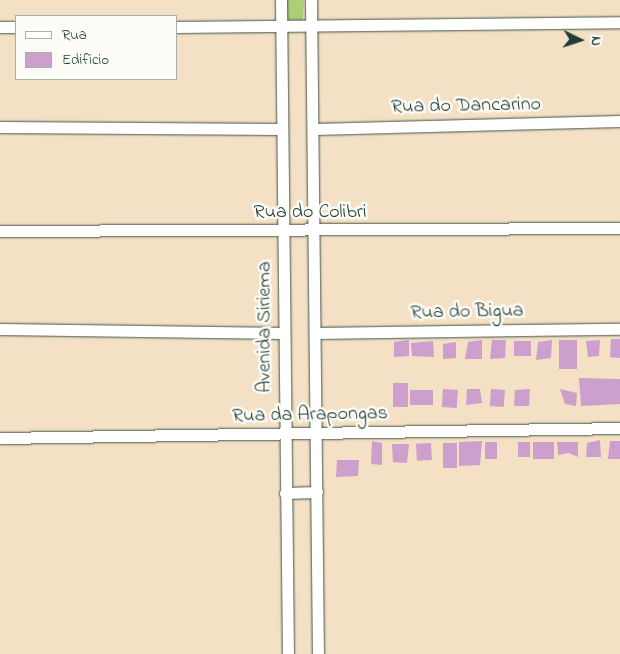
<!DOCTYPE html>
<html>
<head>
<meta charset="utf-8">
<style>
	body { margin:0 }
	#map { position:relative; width:620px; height:654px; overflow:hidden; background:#f4e0c4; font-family:"Indie Flower",sans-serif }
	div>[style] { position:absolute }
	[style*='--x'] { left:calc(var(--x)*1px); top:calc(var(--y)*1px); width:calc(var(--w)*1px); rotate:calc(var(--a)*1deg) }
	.green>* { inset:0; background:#aecd75 }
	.building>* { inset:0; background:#cc9fcd; transform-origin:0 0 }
	.roads { filter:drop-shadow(0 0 1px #3f554a) drop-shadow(0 0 1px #3f554a) }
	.street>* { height:11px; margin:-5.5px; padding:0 5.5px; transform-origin:5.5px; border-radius:5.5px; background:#fff }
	span { translate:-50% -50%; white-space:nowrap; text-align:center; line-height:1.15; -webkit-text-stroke:5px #fdfcf7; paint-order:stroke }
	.street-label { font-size:20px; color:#1f3d34 }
	.legend { position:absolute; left:15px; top:15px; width:162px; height:65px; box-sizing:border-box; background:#fdfcf7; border:1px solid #a4b0a9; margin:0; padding:6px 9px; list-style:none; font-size:15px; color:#1f3d34 }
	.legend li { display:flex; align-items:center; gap:10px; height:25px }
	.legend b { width:25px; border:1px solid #a4b0a9 }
	.north { position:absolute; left:555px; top:15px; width:50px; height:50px; -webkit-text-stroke:4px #fdfcf7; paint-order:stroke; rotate:94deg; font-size:14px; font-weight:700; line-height:20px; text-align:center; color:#1f3d34 }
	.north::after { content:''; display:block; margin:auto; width:18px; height:22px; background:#1f3d34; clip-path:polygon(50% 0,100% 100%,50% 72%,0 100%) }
</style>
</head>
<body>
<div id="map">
	<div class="green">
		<div style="clip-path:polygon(283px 0,304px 0,303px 21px,285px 20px)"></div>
	</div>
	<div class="building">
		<div style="clip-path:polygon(611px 339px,620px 339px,620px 358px,610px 357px)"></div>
		<div style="clip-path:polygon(409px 340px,409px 356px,394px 357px,394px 342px)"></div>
		<div style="clip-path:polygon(482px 340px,482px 359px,465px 359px,468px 342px)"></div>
		<div style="clip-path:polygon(492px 340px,506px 340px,505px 358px,490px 359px)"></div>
		<div style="clip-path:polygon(552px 340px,551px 358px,536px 360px,538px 342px)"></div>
		<div style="left:559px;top:340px;width:18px;height:29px"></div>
		<div style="clip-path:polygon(600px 340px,599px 356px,588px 357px,586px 341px)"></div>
		<div style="clip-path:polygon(433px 341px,434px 357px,412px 356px,411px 343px)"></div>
		<div style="left:514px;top:341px;width:17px;height:15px"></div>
		<div style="clip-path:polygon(456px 342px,456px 358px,443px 359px,443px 344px)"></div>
		<div style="clip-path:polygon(579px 378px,620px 379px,620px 404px,581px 406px)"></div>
		<div style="left:393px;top:383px;width:15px;height:24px"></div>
		<div style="left:443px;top:389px;width:15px;height:18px;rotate:4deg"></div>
		<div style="clip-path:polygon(467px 389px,480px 389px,482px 403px,466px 405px)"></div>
		<div style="left:491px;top:389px;width:14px;height:17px;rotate:4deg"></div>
		<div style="clip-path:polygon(530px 389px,529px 406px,514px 406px,515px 390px)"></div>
		<div style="clip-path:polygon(560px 389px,577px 393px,576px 406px,565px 404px)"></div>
		<div style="left:410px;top:390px;width:23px;height:15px"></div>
		<div style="clip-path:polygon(600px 440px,601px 457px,586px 457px,587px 443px)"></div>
		<div style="clip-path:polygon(372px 441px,382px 443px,382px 465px,371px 464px)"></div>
		<div style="clip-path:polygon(482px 441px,480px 465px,459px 466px,459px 442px)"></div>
		<div style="clip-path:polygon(610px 441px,620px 441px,620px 459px,608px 459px)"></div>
		<div style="left:485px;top:442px;width:12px;height:17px"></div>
		<div style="left:518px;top:442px;width:12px;height:15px"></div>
		<div style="left:533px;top:442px;width:21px;height:17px"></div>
		<div style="clip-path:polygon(557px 442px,578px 442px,578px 457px,569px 453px,558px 455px)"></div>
		<div style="left:431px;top:443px;width:17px;height:15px;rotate:87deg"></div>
		<div style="left:457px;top:443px;width:25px;height:14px;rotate:90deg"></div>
		<div style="clip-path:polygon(392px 444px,409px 444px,407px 463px,393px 462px)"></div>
		<div style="clip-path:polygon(337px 460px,359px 460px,358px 476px,336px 477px)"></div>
	</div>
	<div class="roads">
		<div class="street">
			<div style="--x:281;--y:0;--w:654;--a:89.39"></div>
			<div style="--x:311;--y:0;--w:654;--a:89.39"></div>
			<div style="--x:0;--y:27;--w:16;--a:0"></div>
			<div style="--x:176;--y:27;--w:444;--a:-0.6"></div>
			<div style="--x:0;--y:127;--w:282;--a:0.4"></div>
			<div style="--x:314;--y:129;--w:306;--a:-1.5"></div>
			<div style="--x:0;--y:231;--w:620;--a:-0.28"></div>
			<div style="--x:0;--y:329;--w:284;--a:0.8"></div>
			<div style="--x:315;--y:333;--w:305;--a:-0.8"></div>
			<div style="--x:0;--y:438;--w:620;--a:-0.92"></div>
			<div style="--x:285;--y:493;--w:32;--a:-2"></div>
		</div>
	</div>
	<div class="street-label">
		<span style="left:466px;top:106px;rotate:-1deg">Rua do Dancarino</span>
		<span style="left:310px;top:212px">Rua do Colibri</span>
		<span style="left:467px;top:312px;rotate:-1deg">Rua do Bigua</span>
		<span style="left:265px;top:327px;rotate:-90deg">Avenida Siriema</span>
		<span style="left:310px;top:415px;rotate:-1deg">Rua da Arapongas</span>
	</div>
	<ul class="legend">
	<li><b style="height:6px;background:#fff"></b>Rua</li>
	<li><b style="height:14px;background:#cc9fcd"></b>Edifício</li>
	</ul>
	<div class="north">N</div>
</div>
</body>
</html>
